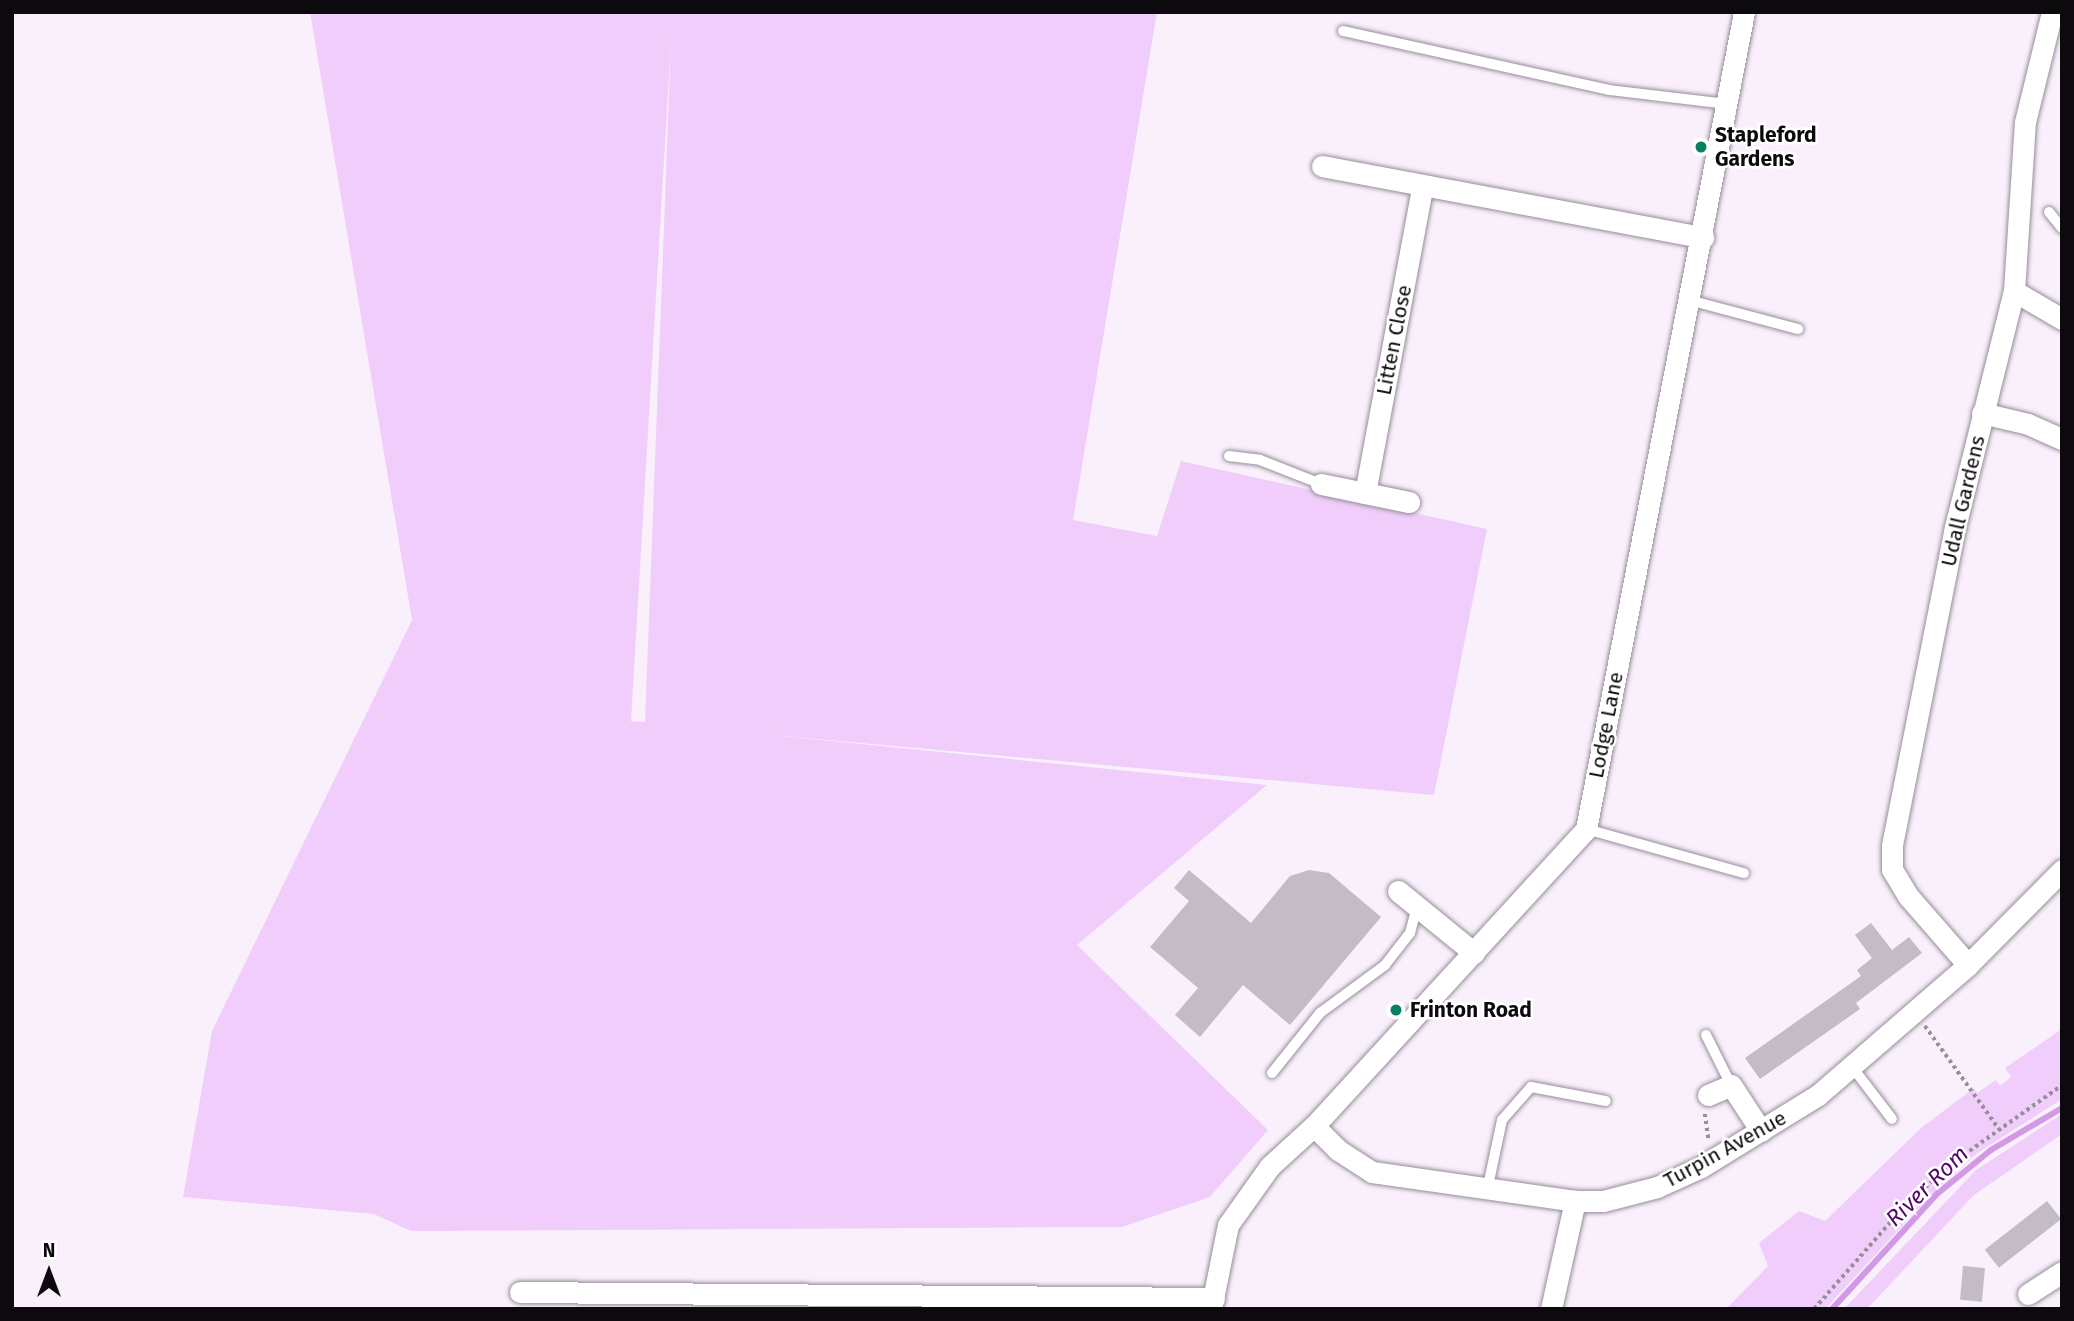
<!DOCTYPE html>
<html>
<head>
<meta charset="utf-8">
<style>
	body { margin:0 }
	#map { position:relative; width:2074px; height:1321px; overflow:hidden; background:#f9f0fc; font-family:"Fira Sans",sans-serif }
	div>[style] { position:absolute }
	[style*='--x'] { left:calc(var(--x)*1px); top:calc(var(--y)*1px); width:calc(var(--w)*1px); rotate:calc(var(--a)*1deg) }
	.green>* { inset:0; background:#f1cdfc }
	.stream>* { height:6px; margin:-3px; padding:0 3px; transform-origin:3px; border-radius:3px; background:#d499e6 }
	.building>* { inset:0; background:#c3bbc6; transform-origin:0 0 }
	.path>* { height:3.5px; margin-top:-1.75px; transform-origin:0; background:repeating-linear-gradient(90deg,#969098 0 3.5px,transparent 0 7px) }
	.roads { filter:drop-shadow(0 0 2px #968d98) drop-shadow(0 0 2px #968d98) }
	.lane>* { height:10px; margin:-5px; padding:0 5px; transform-origin:5px; border-radius:5px; background:#fff }
	.street>* { height:21px; margin:-10.5px; padding:0 10.5px; transform-origin:10.5px; border-radius:10.5px; background:#fff }
	.dots>* { width:19px; height:19px; translate:-50% -50%; box-sizing:border-box; border:4px solid #fff; border-radius:50% }
	span { translate:-50% -50%; white-space:nowrap; text-align:center; line-height:1.15; -webkit-text-stroke:5px #fff; paint-order:stroke }
	.poi-label { font-size:21px; color:#0d0a0e; font-weight:700 }
	.left { translate:0 -50%; text-align:left }
	.street-label { font-size:21px; color:#0d0a0e }
	.water-label { font-size:23px; color:#540667; font-style:italic }
	.frame { position:absolute; inset:0; border:14px solid #0d0a0e; pointer-events:none }
	.north { position:absolute; left:14px; top:1237px; width:70px; height:70px; -webkit-text-stroke:5px #fff; paint-order:stroke; rotate:0deg; font-size:19px; font-weight:700; line-height:28px; text-align:center; color:#0d0a0e }
	.north::after { content:''; display:block; margin:auto; width:24px; height:32px; background:#0d0a0e; clip-path:polygon(50% 0,100% 100%,50% 72%,0 100%) }
</style>
</head>
<body>
<div id="map">
	<div class="green">
		<div style="clip-path:polygon(evenodd,310px 12px,1157px 12px,1073px 520px,1157px 536px,1181px 461px,1487px 529px,1434px 795px,762px 734px,1267px 785px,1077px 945px,1268px 1130px,1210px 1197px,1122px 1227px,411px 1231px,374px 1214px,183px 1197px,212px 1031px,412px 620px,310px 12px,671px 42px,645px 722px,644px 722px,631px 721px,671px 42px)"></div>
		<div style="clip-path:polygon(2062px 1029px,2062px 1099px,1976px 1154px,1912px 1215px,1911px 1206px,1907px 1209px,1906px 1222px,1825px 1309px,1726px 1309px,1768px 1266px,1759px 1243px,1799px 1211px,1825px 1221px,1921px 1128px,1974px 1088px,1977px 1093px,1996px 1080px,2000px 1086px,2011px 1077px,2005px 1068px)"></div>
		<div style="clip-path:polygon(2062px 1114px,2062px 1134px,1974px 1195px,1867px 1309px,1844px 1309px,1976px 1170px)"></div>
	</div>
	<div class="stream">
		<div style="--x:1832;--y:1309;--w:156;--a:-47.6"></div>
		<div style="--x:1937;--y:1194;--w:70;--a:-39.2"></div>
		<div style="--x:1991;--y:1150;--w:82;--a:-30.6"></div>
	</div>
	<div class="building">
		<div style="clip-path:polygon(1189px 870px,1251px 923px,1290px 876px,1309px 870px,1329px 873px,1381px 917px,1290px 1025px,1243px 985px,1200px 1037px,1175px 1015px,1198px 988px,1150px 947px,1189px 901px,1174px 888px)"></div>
		<div style="clip-path:polygon(1871px 923px,1892px 950px,1909px 937px,1922px 953px,1856px 1003px,1860px 1009px,1760px 1079px,1745px 1058px,1861px 976px,1857px 970px,1872px 958px,1855px 935px)"></div>
		<div style="left:2047px;top:1201px;width:23px;height:79px;rotate:52deg"></div>
		<div style="left:1963px;top:1266px;width:22px;height:34px;rotate:5deg"></div>
	</div>
	<div class="path">
		<div style="--x:1925;--y:1026;--w:127;--a:54.3"></div>
		<div style="--x:1705;--y:1114;--w:27;--a:82"></div>
		<div style="--x:1814;--y:1309;--w:144;--a:-48.7"></div>
		<div style="--x:1909;--y:1201;--w:65;--a:-40.6"></div>
		<div style="--x:1958;--y:1159;--w:128;--a:-35.4"></div>
	</div>
	<div class="roads">
		<div class="lane">
			<div style="--x:1343;--y:31;--w:272;--a:12.5"></div>
			<div style="--x:1609;--y:90;--w:118;--a:6.8"></div>
			<div style="--x:2049;--y:212;--w:21;--a:51"></div>
			<div style="--x:1689;--y:300;--w:113;--a:14.9"></div>
			<div style="--x:1229;--y:456;--w:31;--a:7"></div>
			<div style="--x:1260;--y:460;--w:66;--a:21.5"></div>
			<div style="--x:1586;--y:829;--w:164;--a:15.6"></div>
			<div style="--x:1706;--y:1035;--w:56;--a:63.4"></div>
			<div style="--x:1853;--y:1068;--w:64;--a:52.6"></div>
			<div style="--x:1272;--y:1073;--w:77;--a:-51.3"></div>
			<div style="--x:1320;--y:1013;--w:81;--a:-36.4"></div>
			<div style="--x:1385;--y:965;--w:41;--a:-52"></div>
			<div style="--x:1410;--y:933;--w:28;--a:-75"></div>
			<div style="--x:1488;--y:1186;--w:67;--a:-78"></div>
			<div style="--x:1502;--y:1120;--w:44;--a:-48.7"></div>
			<div style="--x:1531;--y:1087;--w:76;--a:10.6"></div>
		</div>
		<div class="street">
			<div style="--x:1322;--y:166;--w:388;--a:10.6"></div>
			<div style="--x:2014;--y:291;--w:56;--a:30.3"></div>
			<div style="--x:1982;--y:413;--w:47;--a:13.4"></div>
			<div style="--x:2028;--y:424;--w:37;--a:24"></div>
			<div style="--x:1321;--y:484;--w:90;--a:11.6"></div>
			<div style="--x:1365;--y:493;--w:310;--a:-79.4"></div>
			<div style="--x:1398;--y:891;--w:98;--a:39.2"></div>
			<div style="--x:1968;--y:965;--w:91;--a:-131"></div>
			<div style="--x:1908;--y:896;--w:31;--a:-121"></div>
			<div style="--x:1892;--y:869;--w:24;--a:-90"></div>
			<div style="--x:1892;--y:845;--w:324;--a:-78.8"></div>
			<div style="--x:1955;--y:527;--w:243;--a:-76"></div>
			<div style="--x:2014;--y:291;--w:169;--a:-86.3"></div>
			<div style="--x:2025;--y:122;--w:113;--a:-76.2"></div>
			<div style="--x:1708;--y:1095;--w:25;--a:-23"></div>
			<div style="--x:1731;--y:1085;--w:55;--a:56.9"></div>
			<div style="--x:1314;--y:1126;--w:34;--a:45"></div>
			<div style="--x:1338;--y:1150;--w:40;--a:32.9"></div>
			<div style="--x:1372;--y:1172;--w:205;--a:8.1"></div>
			<div style="--x:1575;--y:1201;--w:28;--a:0"></div>
			<div style="--x:1603;--y:1201;--w:56;--a:-14.5"></div>
			<div style="--x:1657;--y:1187;--w:48;--a:-24.4"></div>
			<div style="--x:1701;--y:1167;--w:137;--a:-31.6"></div>
			<div style="--x:1818;--y:1095;--w:198;--a:-40.9"></div>
			<div style="--x:1968;--y:965;--w:134;--a:-45.3"></div>
			<div style="--x:520;--y:1292;--w:694;--a:0.5"></div>
			<div style="--x:2028;--y:1294;--w:40;--a:-32.9"></div>
			<div style="--x:1211;--y:1309;--w:86;--a:-78.6"></div>
			<div style="--x:1228;--y:1225;--w:72;--a:-54.6"></div>
			<div style="--x:1270;--y:1166;--w:59;--a:-42.3"></div>
			<div style="--x:1314;--y:1126;--w:403;--a:-47.5"></div>
			<div style="--x:1586;--y:829;--w:832;--a:-79.05"></div>
			<div style="--x:1551;--y:1309;--w:111;--a:-77.5"></div>
		</div>
	</div>
	<div class="dots">
		<div style="left:1701px;top:147px;background:#068262"></div>
		<div style="left:1396px;top:1010px;background:#068262"></div>
	</div>
	<div class="poi-label">
		<span class="left" style="left:1715px;top:147px">Stapleford<br>Gardens</span>
		<span class="left" style="left:1410px;top:1010px">Frinton Road</span>
	</div>
	<div class="street-label">
		<span style="left:1394px;top:340px;rotate:-79deg">Litten Close</span>
		<span style="left:1963px;top:501px;rotate:-77deg">Udall Gardens</span>
		<span style="left:1606px;top:725px;rotate:-79deg">Lodge Lane</span>
		<span style="left:1725px;top:1149px;rotate:-29deg">Turpin Avenue</span>
	</div>
	<div class="water-label">
		<span style="left:1927px;top:1186px;rotate:-44deg">River Rom</span>
	</div>
	<div class="frame"></div>
	<div class="north">N</div>
</div>
</body>
</html>
